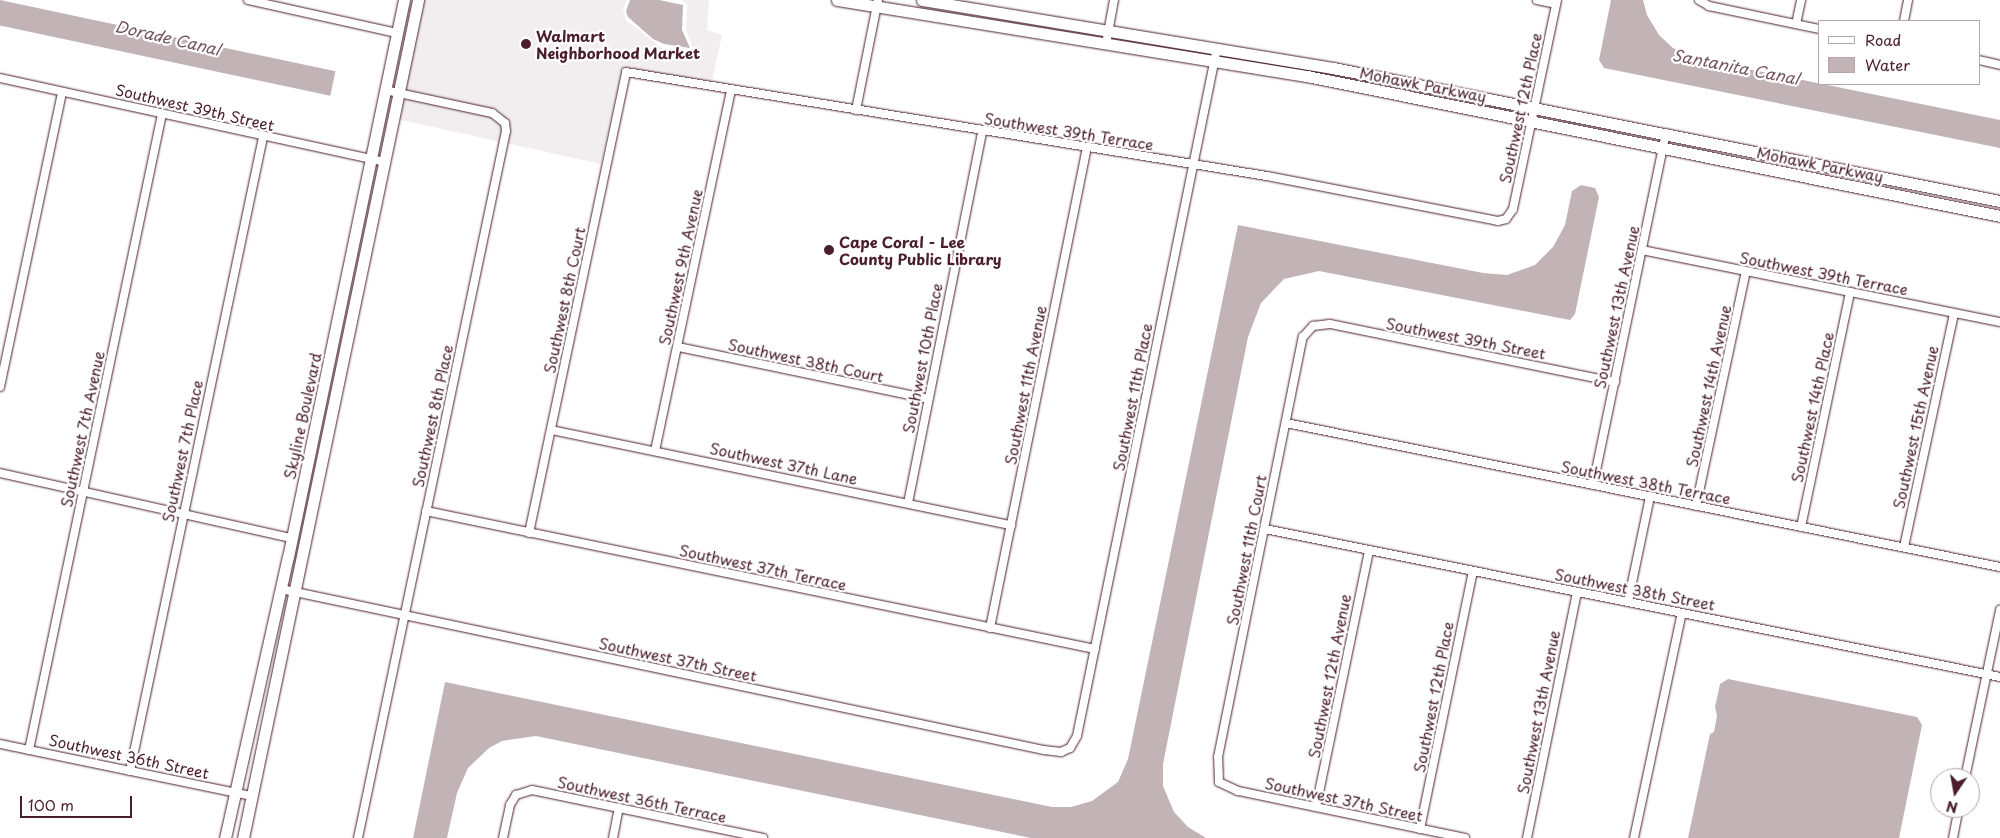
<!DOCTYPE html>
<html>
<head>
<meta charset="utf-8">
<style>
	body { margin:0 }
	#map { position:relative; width:2000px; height:838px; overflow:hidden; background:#fff; font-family:"Playpen Sans",sans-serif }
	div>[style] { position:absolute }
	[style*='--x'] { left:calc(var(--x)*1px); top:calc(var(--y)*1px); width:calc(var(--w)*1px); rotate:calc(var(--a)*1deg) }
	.built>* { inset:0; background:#f2eeef }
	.water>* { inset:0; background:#c1b3b6; transform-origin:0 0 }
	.roads { filter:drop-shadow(0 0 1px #4a1f2b) drop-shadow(0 0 1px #4a1f2b) }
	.street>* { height:8px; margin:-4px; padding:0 4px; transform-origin:4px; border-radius:4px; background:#fff }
	.secondary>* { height:11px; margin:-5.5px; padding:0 5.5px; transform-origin:5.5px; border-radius:5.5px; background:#fff }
	.dots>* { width:14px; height:14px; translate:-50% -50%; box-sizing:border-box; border:2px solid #fff; border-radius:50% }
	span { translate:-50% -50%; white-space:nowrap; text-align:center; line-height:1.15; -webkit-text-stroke:4.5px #fff; paint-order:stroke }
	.poi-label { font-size:15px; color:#4a1f2b; font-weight:700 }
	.left { translate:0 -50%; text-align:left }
	.street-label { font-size:15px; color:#4a1f2b }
	.water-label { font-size:16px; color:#74535c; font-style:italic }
	.legend { position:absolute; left:1818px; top:20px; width:162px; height:65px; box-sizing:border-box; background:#fff; border:1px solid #b7a5aa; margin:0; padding:6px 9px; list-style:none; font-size:15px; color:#4a1f2b }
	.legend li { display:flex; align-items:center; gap:10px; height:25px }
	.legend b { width:25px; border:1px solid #b7a5aa }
	.north { position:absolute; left:1930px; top:768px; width:50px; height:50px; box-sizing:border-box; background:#fff; border:1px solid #b7a5aa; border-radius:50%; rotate:192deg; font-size:14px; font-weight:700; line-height:20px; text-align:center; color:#4a1f2b }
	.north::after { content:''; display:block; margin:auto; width:18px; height:22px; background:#4a1f2b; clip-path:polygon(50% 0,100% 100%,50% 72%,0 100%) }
	.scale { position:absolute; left:20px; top:796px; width:112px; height:22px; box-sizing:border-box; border:2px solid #4a1f2b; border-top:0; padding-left:6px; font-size:15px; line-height:18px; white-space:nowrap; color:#4a1f2b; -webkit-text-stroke:4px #fff; paint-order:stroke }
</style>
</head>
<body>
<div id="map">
	<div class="built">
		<div style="clip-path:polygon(422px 0,626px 0,623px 10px,626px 20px,662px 48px,686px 53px,693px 48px,686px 30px,687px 4px,681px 0,709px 0,707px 30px,722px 35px,711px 87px,621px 73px,601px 164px,397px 119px)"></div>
	</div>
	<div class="water">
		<div style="left:0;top:0;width:343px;height:25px;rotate:12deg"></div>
		<div style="clip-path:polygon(630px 0,659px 0,683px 5px,682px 30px,690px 48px,664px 44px,653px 39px,628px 17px,626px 11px)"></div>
		<div style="clip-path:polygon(1611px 0,1643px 0,1647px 15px,1659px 35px,1673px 48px,1694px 58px,2000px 120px,2000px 148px,1604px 68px,1599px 60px)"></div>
		<div style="clip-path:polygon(1581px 185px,1595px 188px,1599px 197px,1575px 314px,1570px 320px,1319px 271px,1284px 279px,1261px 303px,1248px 337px,1163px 764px,1163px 786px,1174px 812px,1188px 827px,1206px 838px,1031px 838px,536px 736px,502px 741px,489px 748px,468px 768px,457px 793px,447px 838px,413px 838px,445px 682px,1052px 807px,1071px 807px,1092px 801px,1118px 782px,1128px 759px,1238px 225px,1483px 273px,1507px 275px,1535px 265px,1553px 247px,1565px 225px,1572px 191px)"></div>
		<div style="clip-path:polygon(1728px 679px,1917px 717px,1922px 725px,1899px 838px,1688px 838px,1710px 734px,1714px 732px,1717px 716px,1715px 707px,1720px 684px)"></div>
	</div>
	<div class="roads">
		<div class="street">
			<div style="--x:248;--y:0;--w:153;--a:12.5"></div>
			<div style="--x:1537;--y:0;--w:19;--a:12"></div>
			<div style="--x:1699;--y:0;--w:12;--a:31"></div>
			<div style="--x:1709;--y:6;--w:112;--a:11.8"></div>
			<div style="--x:1904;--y:21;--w:21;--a:-79"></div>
			<div style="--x:1796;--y:24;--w:25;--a:-78"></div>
			<div style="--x:1106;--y:44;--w:45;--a:-79.7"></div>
			<div style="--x:1979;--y:60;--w:22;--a:13"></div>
			<div style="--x:0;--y:78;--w:393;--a:12.3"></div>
			<div style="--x:856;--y:110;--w:112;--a:-78.7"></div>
			<div style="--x:1642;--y:250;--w:365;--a:11.4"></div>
			<div style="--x:678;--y:347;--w:255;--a:11.7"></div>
			<div style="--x:0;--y:387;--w:300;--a:-78.1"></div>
			<div style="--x:1286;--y:423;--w:728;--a:11.4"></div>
			<div style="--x:551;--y:430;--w:470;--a:11.7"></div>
			<div style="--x:655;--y:451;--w:369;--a:-78.1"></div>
			<div style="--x:0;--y:473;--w:298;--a:12.6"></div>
			<div style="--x:1593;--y:485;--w:359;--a:-78.3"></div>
			<div style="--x:908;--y:503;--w:379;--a:-78.7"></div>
			<div style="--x:1696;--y:506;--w:240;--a:-78"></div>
			<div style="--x:426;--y:511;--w:683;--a:11.66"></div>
			<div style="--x:1801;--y:527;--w:240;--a:-78.2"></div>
			<div style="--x:1265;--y:529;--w:750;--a:11.38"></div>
			<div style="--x:529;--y:533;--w:471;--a:-78.1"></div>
			<div style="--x:626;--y:72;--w:649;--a:9.22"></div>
			<div style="--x:1267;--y:176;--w:235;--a:11"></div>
			<div style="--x:1498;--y:221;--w:8;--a:-14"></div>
			<div style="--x:1506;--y:219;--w:12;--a:-55"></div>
			<div style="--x:1513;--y:209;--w:214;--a:-78.1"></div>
			<div style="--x:1904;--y:547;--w:239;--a:-77.9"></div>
			<div style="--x:281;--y:589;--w:780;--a:11.92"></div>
			<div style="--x:1044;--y:750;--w:17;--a:7"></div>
			<div style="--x:1061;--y:752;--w:10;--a:-24"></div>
			<div style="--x:1070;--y:748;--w:14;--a:-60"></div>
			<div style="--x:1077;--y:736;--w:702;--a:-78.5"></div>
			<div style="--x:1628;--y:602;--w:107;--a:-78.2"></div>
			<div style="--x:990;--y:628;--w:491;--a:-78.6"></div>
			<div style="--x:0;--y:744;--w:257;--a:11.7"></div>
			<div style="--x:29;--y:750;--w:650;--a:-78.19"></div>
			<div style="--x:130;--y:771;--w:648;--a:-78.15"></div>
			<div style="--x:1965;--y:778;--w:172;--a:-78.2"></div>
			<div style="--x:1316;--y:807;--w:262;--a:-78.3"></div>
			<div style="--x:1420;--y:829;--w:263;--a:-78.4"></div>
			<div style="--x:358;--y:838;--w:722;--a:-78.18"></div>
			<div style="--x:506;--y:131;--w:8;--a:-97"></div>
			<div style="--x:505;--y:123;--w:16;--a:-142"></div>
			<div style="--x:492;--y:113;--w:109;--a:-167.9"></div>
			<div style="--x:503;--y:838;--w:34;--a:-78"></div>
			<div style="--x:510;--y:805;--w:12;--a:-59"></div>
			<div style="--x:516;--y:795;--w:17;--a:-17"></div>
			<div style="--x:532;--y:790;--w:236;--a:11.7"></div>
			<div style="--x:613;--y:838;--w:31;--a:-79"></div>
			<div style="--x:1465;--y:838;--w:232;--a:-168.3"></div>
			<div style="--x:1238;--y:791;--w:21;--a:-155"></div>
			<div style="--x:1219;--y:782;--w:25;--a:-92"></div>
			<div style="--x:1218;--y:757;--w:429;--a:-78.6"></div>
			<div style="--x:1303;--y:337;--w:15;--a:-48"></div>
			<div style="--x:1313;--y:326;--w:17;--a:-7"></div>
			<div style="--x:1330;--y:324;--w:291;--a:11.5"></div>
			<div style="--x:1527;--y:838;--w:251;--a:-78.5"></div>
			<div style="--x:1634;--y:838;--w:230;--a:-78"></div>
			<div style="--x:1953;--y:838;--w:31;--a:-79"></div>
		</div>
		<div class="secondary">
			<div style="--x:837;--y:0;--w:476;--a:9.2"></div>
			<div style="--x:1307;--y:76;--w:707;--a:11.42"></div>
			<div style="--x:922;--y:0;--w:417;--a:9.4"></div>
			<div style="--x:1333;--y:68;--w:680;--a:11.28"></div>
			<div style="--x:225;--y:838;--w:288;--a:-77.4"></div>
			<div style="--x:288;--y:557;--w:569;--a:-78.24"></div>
			<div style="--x:243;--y:838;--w:856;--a:-78.2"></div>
		</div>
	</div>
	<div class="dots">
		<div style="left:526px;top:44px;background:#4a1f2b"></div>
		<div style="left:829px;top:250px;background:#4a1f2b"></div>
	</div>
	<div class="poi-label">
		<span class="left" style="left:536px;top:44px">Walmart<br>Neighborhood Market</span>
		<span class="left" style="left:839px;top:250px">Cape Coral - Lee<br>County Public Library</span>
	</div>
	<div class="street-label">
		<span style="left:1423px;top:84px;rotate:11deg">Mohawk Parkway</span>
		<span style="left:195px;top:107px;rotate:13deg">Southwest 39th Street</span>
		<span style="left:1520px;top:108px;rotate:-78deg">Southwest 12th Place</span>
		<span style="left:1069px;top:131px;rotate:9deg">Southwest 39th Terrace</span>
		<span style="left:1820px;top:164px;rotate:11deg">Mohawk Parkway</span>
		<span style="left:680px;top:267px;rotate:-78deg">Southwest 9th Avenue</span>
		<span style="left:1824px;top:273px;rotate:11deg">Southwest 39th Terrace</span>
		<span style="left:564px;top:300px;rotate:-78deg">Southwest 8th Court</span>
		<span style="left:1616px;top:307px;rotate:-78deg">Southwest 13th Avenue</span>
		<span style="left:1466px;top:338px;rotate:11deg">Southwest 39th Street</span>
		<span style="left:922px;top:358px;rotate:-79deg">Southwest 10th Place</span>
		<span style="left:806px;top:360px;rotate:12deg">Southwest 38th Court</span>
		<span style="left:1025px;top:385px;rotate:-79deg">Southwest 11th Avenue</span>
		<span style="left:1708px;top:386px;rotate:-78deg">Southwest 14th Avenue</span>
		<span style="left:1132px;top:397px;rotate:-79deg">Southwest 11th Place</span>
		<span style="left:1812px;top:407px;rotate:-78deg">Southwest 14th Place</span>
		<span style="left:302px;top:416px;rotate:-78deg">Skyline Boulevard</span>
		<span style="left:432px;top:416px;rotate:-78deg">Southwest 8th Place</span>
		<span style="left:1915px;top:427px;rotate:-78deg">Southwest 15th Avenue</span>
		<span style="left:82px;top:429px;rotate:-78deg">Southwest 7th Avenue</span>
		<span style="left:182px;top:451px;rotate:-78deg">Southwest 7th Place</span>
		<span style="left:784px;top:463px;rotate:12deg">Southwest 37th Lane</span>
		<span style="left:1646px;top:482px;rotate:11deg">Southwest 38th Terrace</span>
		<span style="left:1246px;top:550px;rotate:-79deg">Southwest 11th Court</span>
		<span style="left:763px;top:567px;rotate:12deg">Southwest 37th Terrace</span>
		<span style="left:1635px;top:589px;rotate:11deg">Southwest 38th Street</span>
		<span style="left:678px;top:659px;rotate:12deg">Southwest 37th Street</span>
		<span style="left:1329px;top:676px;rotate:-79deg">Southwest 12th Avenue</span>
		<span style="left:1433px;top:697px;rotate:-79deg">Southwest 12th Place</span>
		<span style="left:1538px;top:712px;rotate:-79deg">Southwest 13th Avenue</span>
		<span style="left:129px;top:756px;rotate:12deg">Southwest 36th Street</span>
		<span style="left:642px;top:799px;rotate:12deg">Southwest 36th Terrace</span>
		<span style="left:1344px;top:799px;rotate:12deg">Southwest 37th Street</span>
	</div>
	<div class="water-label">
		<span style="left:168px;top:37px;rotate:13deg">Dorade Canal</span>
		<span style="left:1736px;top:66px;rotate:11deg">Santanita Canal</span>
	</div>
	<ul class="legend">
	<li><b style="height:6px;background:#fff"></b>Road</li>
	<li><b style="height:14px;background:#c1b3b6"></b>Water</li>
	</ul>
	<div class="north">N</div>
	<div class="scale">100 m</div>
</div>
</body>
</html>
